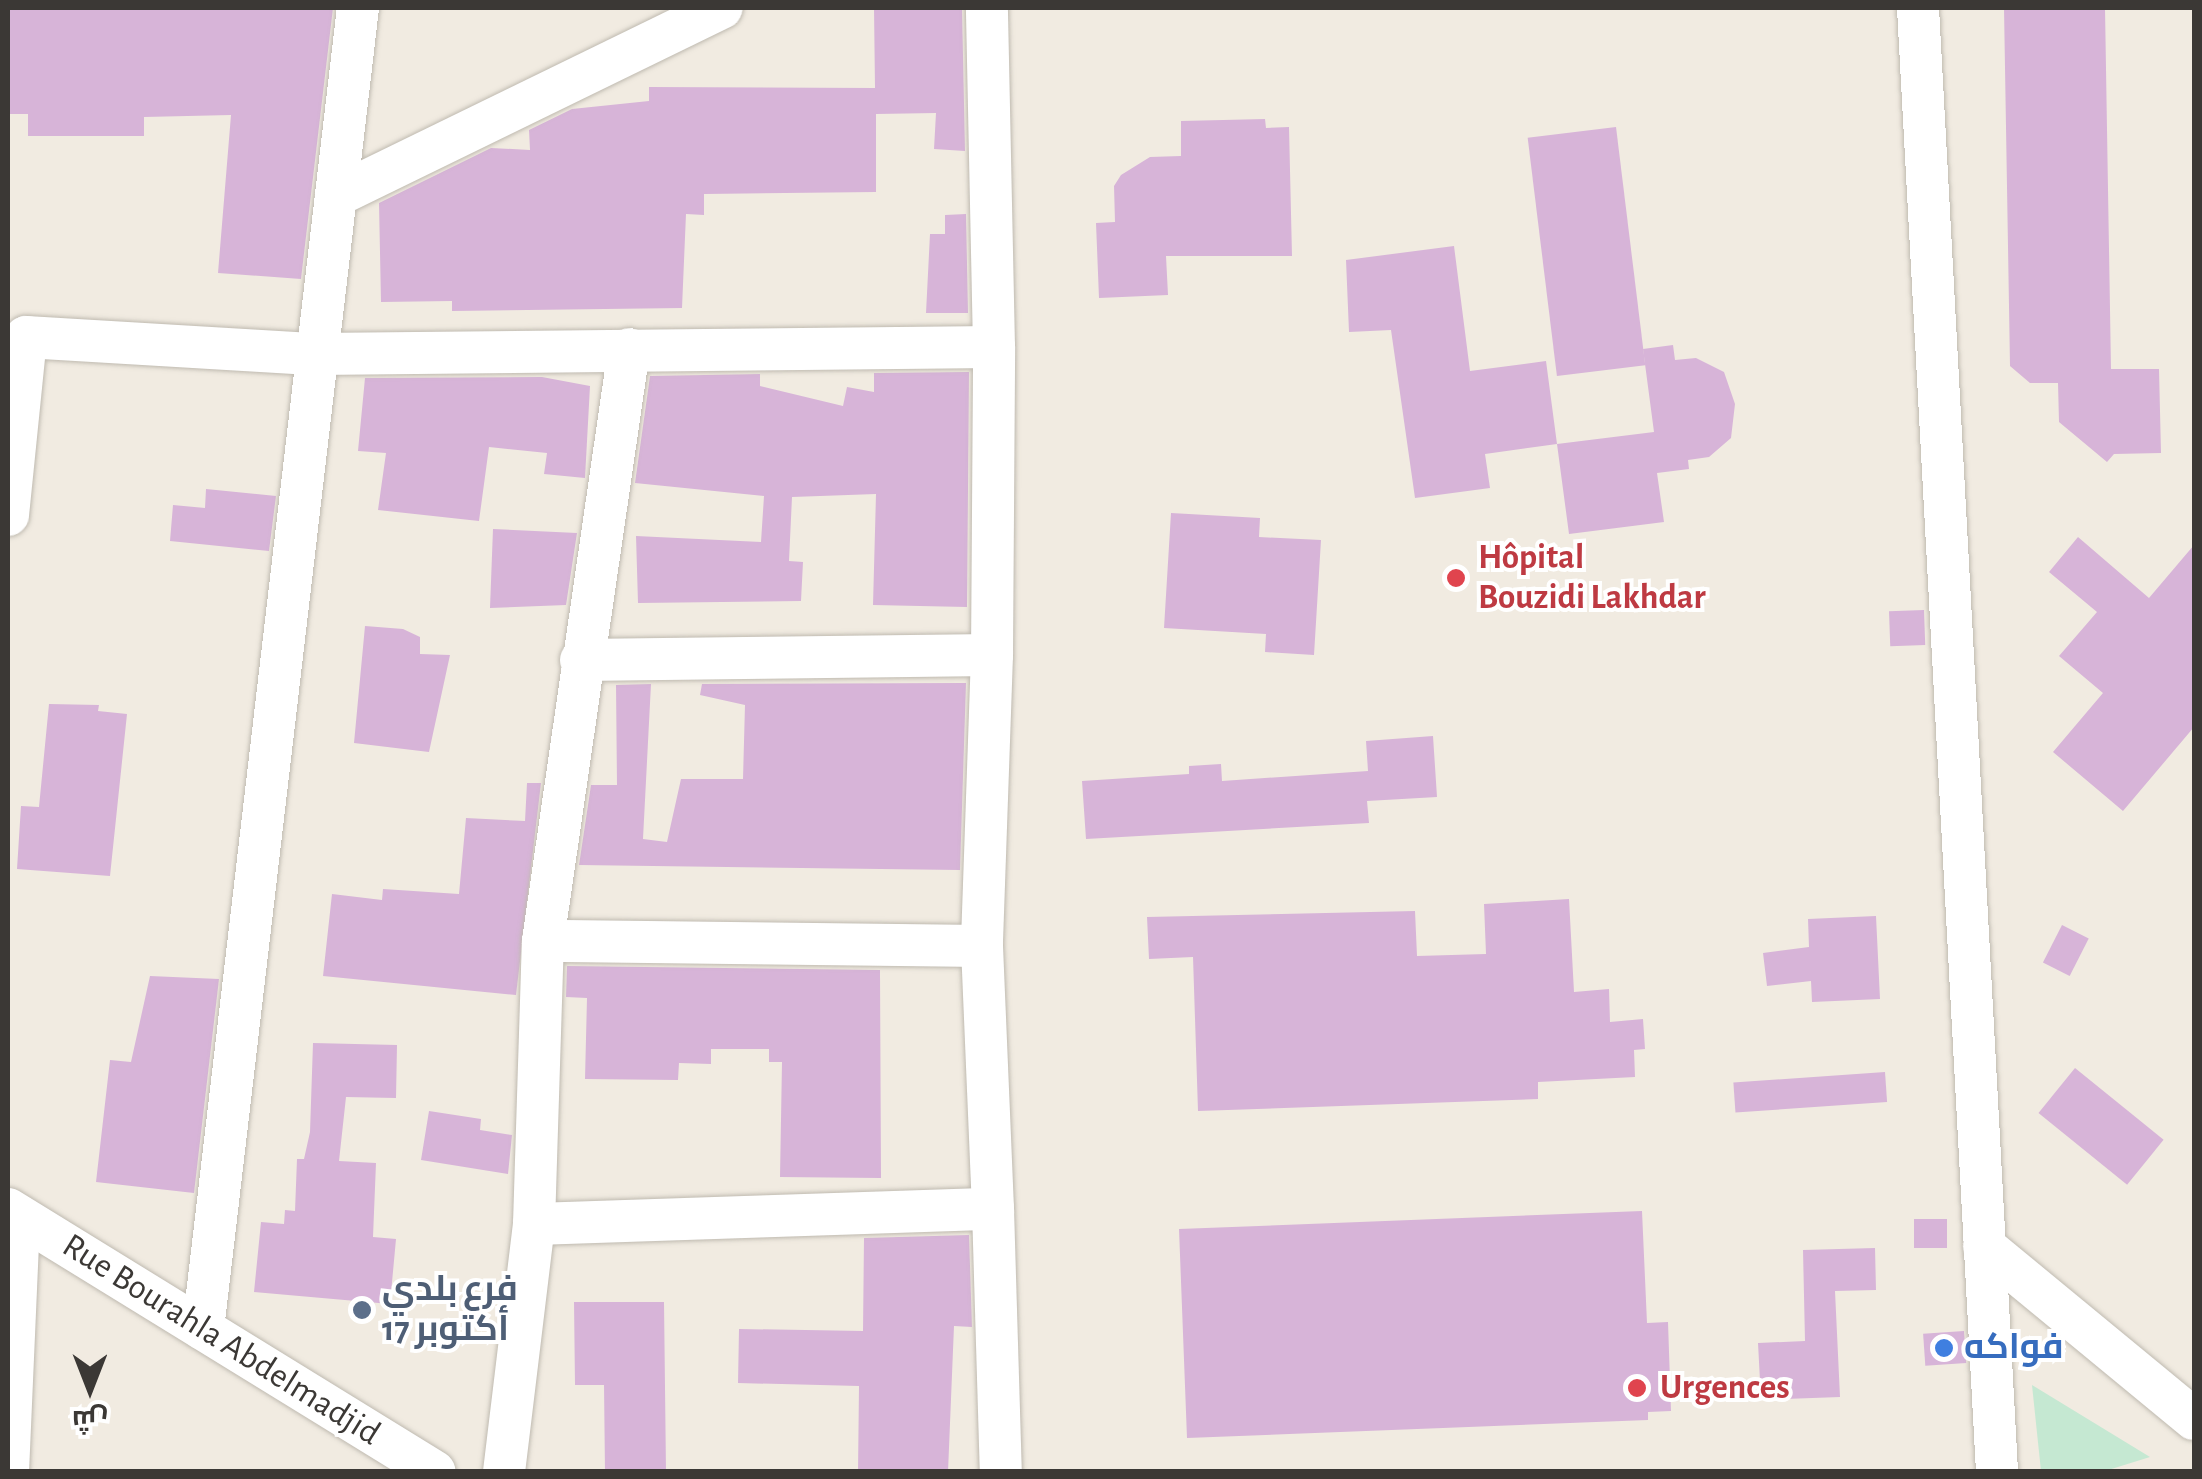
<!DOCTYPE html>
<html>
<head>
<meta charset="utf-8">
<style>
	body { margin:0 }
	#map { position:relative; width:2202px; height:1479px; overflow:hidden; background:#f1ebe1; font-family:"Alegreya Sans",Cairo,sans-serif }
	div>[style] { position:absolute }
	[style*='--x'] { left:calc(var(--x)*1px); top:calc(var(--y)*1px); width:calc(var(--w)*1px); rotate:calc(var(--a)*1deg) }
	.green>* { inset:0; background:#c5e8d2 }
	.building>* { inset:0; background:#d7b4d8; transform-origin:0 0 }
	.roads { filter:drop-shadow(0 0 2px #bfbab0) drop-shadow(0 0 2px #bfbab0) }
	.minor>* { height:42px; margin:-21px; padding:0 21px; transform-origin:21px; border-radius:21px; background:#fff }
	.dots>* { width:28px; height:28px; translate:-50% -50%; box-sizing:border-box; border:5px solid #fff; border-radius:50% }
	span { translate:-50% -50%; white-space:nowrap; text-align:center; line-height:1.15; -webkit-text-stroke:8px #fff; paint-order:stroke }
	.health-label { font-size:35px; color:#be3a42; font-weight:700 }
	.left { translate:0 -50%; text-align:left }
	.service-label { font-size:35px; color:#4e5e75; font-weight:700 }
	.street-label { font-size:35px; color:#3b3835 }
	.shop-label { font-size:35px; color:#366cbe; font-weight:700 }
	.frame { position:absolute; inset:0; border:10px solid #3b3835; pointer-events:none }
	.north { position:absolute; left:40px; top:1339px; width:100px; height:100px; -webkit-text-stroke:8px #fff; paint-order:stroke; rotate:180deg; font-size:28px; font-weight:700; line-height:40px; text-align:center; color:#3b3835 }
	.north::after { content:''; display:block; margin:auto; width:35px; height:45px; background:#3b3835; clip-path:polygon(50% 0,100% 100%,50% 72%,0 100%) }
</style>
</head>
<body>
<div id="map">
	<div class="green">
		<div style="clip-path:polygon(2032px 1385px,2150px 1457px,2105px 1471px,2041px 1471px)"></div>
	</div>
	<div class="building">
		<div style="clip-path:polygon(8px 8px,333px 8px,301px 279px,218px 273px,231px 115px,144px 117px,144px 136px,28px 136px,28px 114px,8px 114px)"></div>
		<div style="clip-path:polygon(874px 8px,962px 8px,965px 151px,934px 149px,936px 113px,876px 114px,876px 192px,704px 194px,704px 215px,686px 214px,682px 308px,452px 311px,452px 301px,381px 302px,379px 203px,491px 148px,530px 150px,529px 130px,572px 109px,649px 101px,649px 87px,875px 88px)"></div>
		<div style="clip-path:polygon(2004px 8px,2105px 8px,2111px 369px,2159px 369px,2161px 453px,2114px 454px,2107px 462px,2059px 422px,2058px 383px,2030px 383px,2010px 366px)"></div>
		<div style="clip-path:polygon(1265px 119px,1266px 128px,1289px 127px,1292px 256px,1166px 256px,1168px 295px,1099px 298px,1096px 223px,1115px 222px,1114px 186px,1121px 175px,1150px 157px,1181px 156px,1181px 121px)"></div>
		<div style="left:1616px;top:127px;width:240px;height:89px;rotate:83deg"></div>
		<div style="clip-path:polygon(966px 214px,968px 313px,926px 313px,930px 234px,945px 234px,945px 215px)"></div>
		<div style="clip-path:polygon(1454px 246px,1470px 371px,1546px 361px,1557px 444px,1485px 454px,1490px 488px,1415px 498px,1391px 330px,1349px 332px,1346px 260px)"></div>
		<div style="clip-path:polygon(1673px 345px,1675px 360px,1696px 358px,1724px 372px,1735px 404px,1731px 438px,1709px 457px,1688px 460px,1689px 469px,1657px 473px,1664px 522px,1569px 534px,1557px 444px,1654px 432px,1643px 349px)"></div>
		<div style="clip-path:polygon(969px 372px,967px 607px,873px 605px,876px 494px,792px 497px,789px 561px,803px 562px,801px 601px,638px 603px,636px 536px,761px 542px,764px 496px,635px 483px,650px 376px,760px 374px,760px 386px,843px 406px,847px 387px,874px 392px,874px 373px)"></div>
		<div style="clip-path:polygon(542px 377px,590px 386px,585px 478px,544px 474px,547px 453px,489px 447px,479px 521px,378px 510px,386px 453px,358px 451px,365px 378px)"></div>
		<div style="clip-path:polygon(206px 489px,276px 496px,269px 551px,170px 541px,173px 505px,205px 508px)"></div>
		<div style="clip-path:polygon(1171px 513px,1260px 518px,1259px 537px,1321px 540px,1314px 655px,1265px 652px,1266px 634px,1164px 628px)"></div>
		<div style="clip-path:polygon(493px 529px,577px 533px,566px 605px,490px 608px)"></div>
		<div style="clip-path:polygon(2078px 537px,2149px 598px,2194px 545px,2194px 727px,2123px 811px,2053px 752px,2103px 693px,2059px 656px,2097px 612px,2049px 572px)"></div>
		<div style="left:1924px;top:610px;width:35px;height:35px;rotate:88deg"></div>
		<div style="clip-path:polygon(365px 626px,403px 629px,420px 637px,420px 654px,450px 655px,429px 752px,354px 743px)"></div>
		<div style="clip-path:polygon(966px 683px,960px 870px,579px 865px,591px 785px,617px 785px,616px 685px,651px 684px,643px 839px,667px 842px,681px 779px,743px 779px,745px 705px,700px 695px,702px 684px)"></div>
		<div style="clip-path:polygon(49px 704px,99px 705px,98px 711px,127px 714px,110px 876px,17px 869px,21px 806px,39px 807px)"></div>
		<div style="clip-path:polygon(1433px 736px,1437px 797px,1367px 801px,1369px 823px,1086px 839px,1082px 781px,1189px 774px,1189px 766px,1221px 764px,1222px 781px,1368px 771px,1366px 741px)"></div>
		<div style="clip-path:polygon(527px 783px,541px 783px,516px 995px,323px 976px,332px 894px,382px 900px,383px 889px,459px 894px,466px 818px,525px 821px)"></div>
		<div style="clip-path:polygon(1569px 899px,1574px 992px,1609px 989px,1610px 1022px,1643px 1019px,1645px 1049px,1634px 1050px,1635px 1077px,1538px 1082px,1538px 1099px,1198px 1111px,1193px 957px,1149px 959px,1147px 917px,1415px 911px,1417px 956px,1486px 954px,1484px 904px)"></div>
		<div style="clip-path:polygon(1876px 916px,1880px 999px,1812px 1002px,1811px 981px,1767px 986px,1763px 953px,1809px 947px,1808px 919px)"></div>
		<div style="left:2062px;top:925px;width:30px;height:42px;rotate:27deg"></div>
		<div style="clip-path:polygon(567px 966px,880px 970px,881px 1178px,780px 1177px,782px 1062px,769px 1062px,769px 1049px,711px 1049px,711px 1064px,679px 1063px,678px 1080px,585px 1079px,587px 998px,566px 997px)"></div>
		<div style="clip-path:polygon(150px 976px,219px 979px,194px 1193px,96px 1182px,110px 1060px,131px 1062px)"></div>
		<div style="clip-path:polygon(313px 1043px,397px 1045px,396px 1098px,346px 1097px,339px 1161px,376px 1163px,373px 1237px,396px 1239px,390px 1304px,254px 1292px,261px 1222px,284px 1224px,285px 1210px,295px 1211px,297px 1159px,304px 1159px,310px 1132px)"></div>
		<div style="left:2075px;top:1068px;width:114px;height:58px;rotate:39deg"></div>
		<div style="left:1885px;top:1072px;width:30px;height:152px;rotate:86deg"></div>
		<div style="clip-path:polygon(429px 1111px,481px 1119px,480px 1130px,512px 1135px,508px 1174px,421px 1160px)"></div>
		<div style="clip-path:polygon(1642px 1211px,1647px 1323px,1668px 1322px,1671px 1411px,1648px 1412px,1648px 1420px,1187px 1438px,1179px 1229px)"></div>
		<div style="left:1914px;top:1219px;width:33px;height:29px"></div>
		<div style="clip-path:polygon(969px 1235px,972px 1327px,954px 1326px,948px 1472px,858px 1472px,859px 1386px,738px 1383px,739px 1329px,863px 1331px,864px 1238px)"></div>
		<div style="clip-path:polygon(1875px 1248px,1876px 1290px,1835px 1291px,1840px 1397px,1761px 1400px,1758px 1343px,1805px 1341px,1803px 1250px)"></div>
		<div style="clip-path:polygon(574px 1302px,664px 1302px,666px 1472px,605px 1472px,604px 1385px,575px 1385px)"></div>
		<div style="left:1964px;top:1331px;width:32px;height:41px;rotate:86deg"></div>
	</div>
	<div class="roads">
		<div class="minor">
			<div style="--x:1918;--y:8;--w:1466;--a:86.91"></div>
			<div style="--x:336;--y:196;--w:429;--a:-26"></div>
			<div style="--x:8;--y:515;--w:179;--a:-84.2"></div>
			<div style="--x:26;--y:337;--w:290;--a:3.4"></div>
			<div style="--x:316;--y:354;--w:678;--a:-0.59"></div>
			<div style="--x:994;--y:347;--w:339;--a:-91.2"></div>
			<div style="--x:992;--y:655;--w:308;--a:-89.6"></div>
			<div style="--x:581;--y:660;--w:411;--a:-0.7"></div>
			<div style="--x:992;--y:655;--w:291;--a:92"></div>
			<div style="--x:8;--y:1209;--w:501;--a:31.63"></div>
			<div style="--x:993;--y:1209;--w:263;--a:88.3"></div>
			<div style="--x:534;--y:1224;--w:459;--a:-1.9"></div>
			<div style="--x:993;--y:1209;--w:263;--a:-92.4"></div>
			<div style="--x:982;--y:946;--w:439;--a:-179.3"></div>
			<div style="--x:1984;--y:1246;--w:272;--a:39.5"></div>
			<div style="--x:203;--y:1329;--w:1330;--a:-83.31"></div>
			<div style="--x:8;--y:1472;--w:256;--a:-87.5"></div>
			<div style="--x:504;--y:1472;--w:250;--a:-83.1"></div>
			<div style="--x:534;--y:1224;--w:283;--a:-88.2"></div>
			<div style="--x:543;--y:941;--w:598;--a:-81.73"></div>
		</div>
	</div>
	<div class="dots">
		<div style="left:1456px;top:578px;background:#e0444e"></div>
		<div style="left:362px;top:1310px;background:#5c6f8a"></div>
		<div style="left:1944px;top:1348px;background:#3f7fe0"></div>
		<div style="left:1637px;top:1388px;background:#e0444e"></div>
	</div>
	<div class="health-label">
		<span class="left" style="left:1478px;top:578px">Hôpital<br>Bouzidi Lakhdar</span>
		<span class="left" style="left:1660px;top:1388px">Urgences</span>
	</div>
	<div class="service-label">
		<span class="left" style="left:382px;top:1310px">فرع بلدي<br>17 أكتوبر</span>
	</div>
	<div class="street-label">
		<span style="left:221px;top:1340px;rotate:32deg">Rue Bourahla Abdelmadjid</span>
	</div>
	<div class="shop-label">
		<span class="left" style="left:1964px;top:1348px">فواكه</span>
	</div>
	<div class="frame"></div>
	<div class="north">ش</div>
</div>
</body>
</html>
